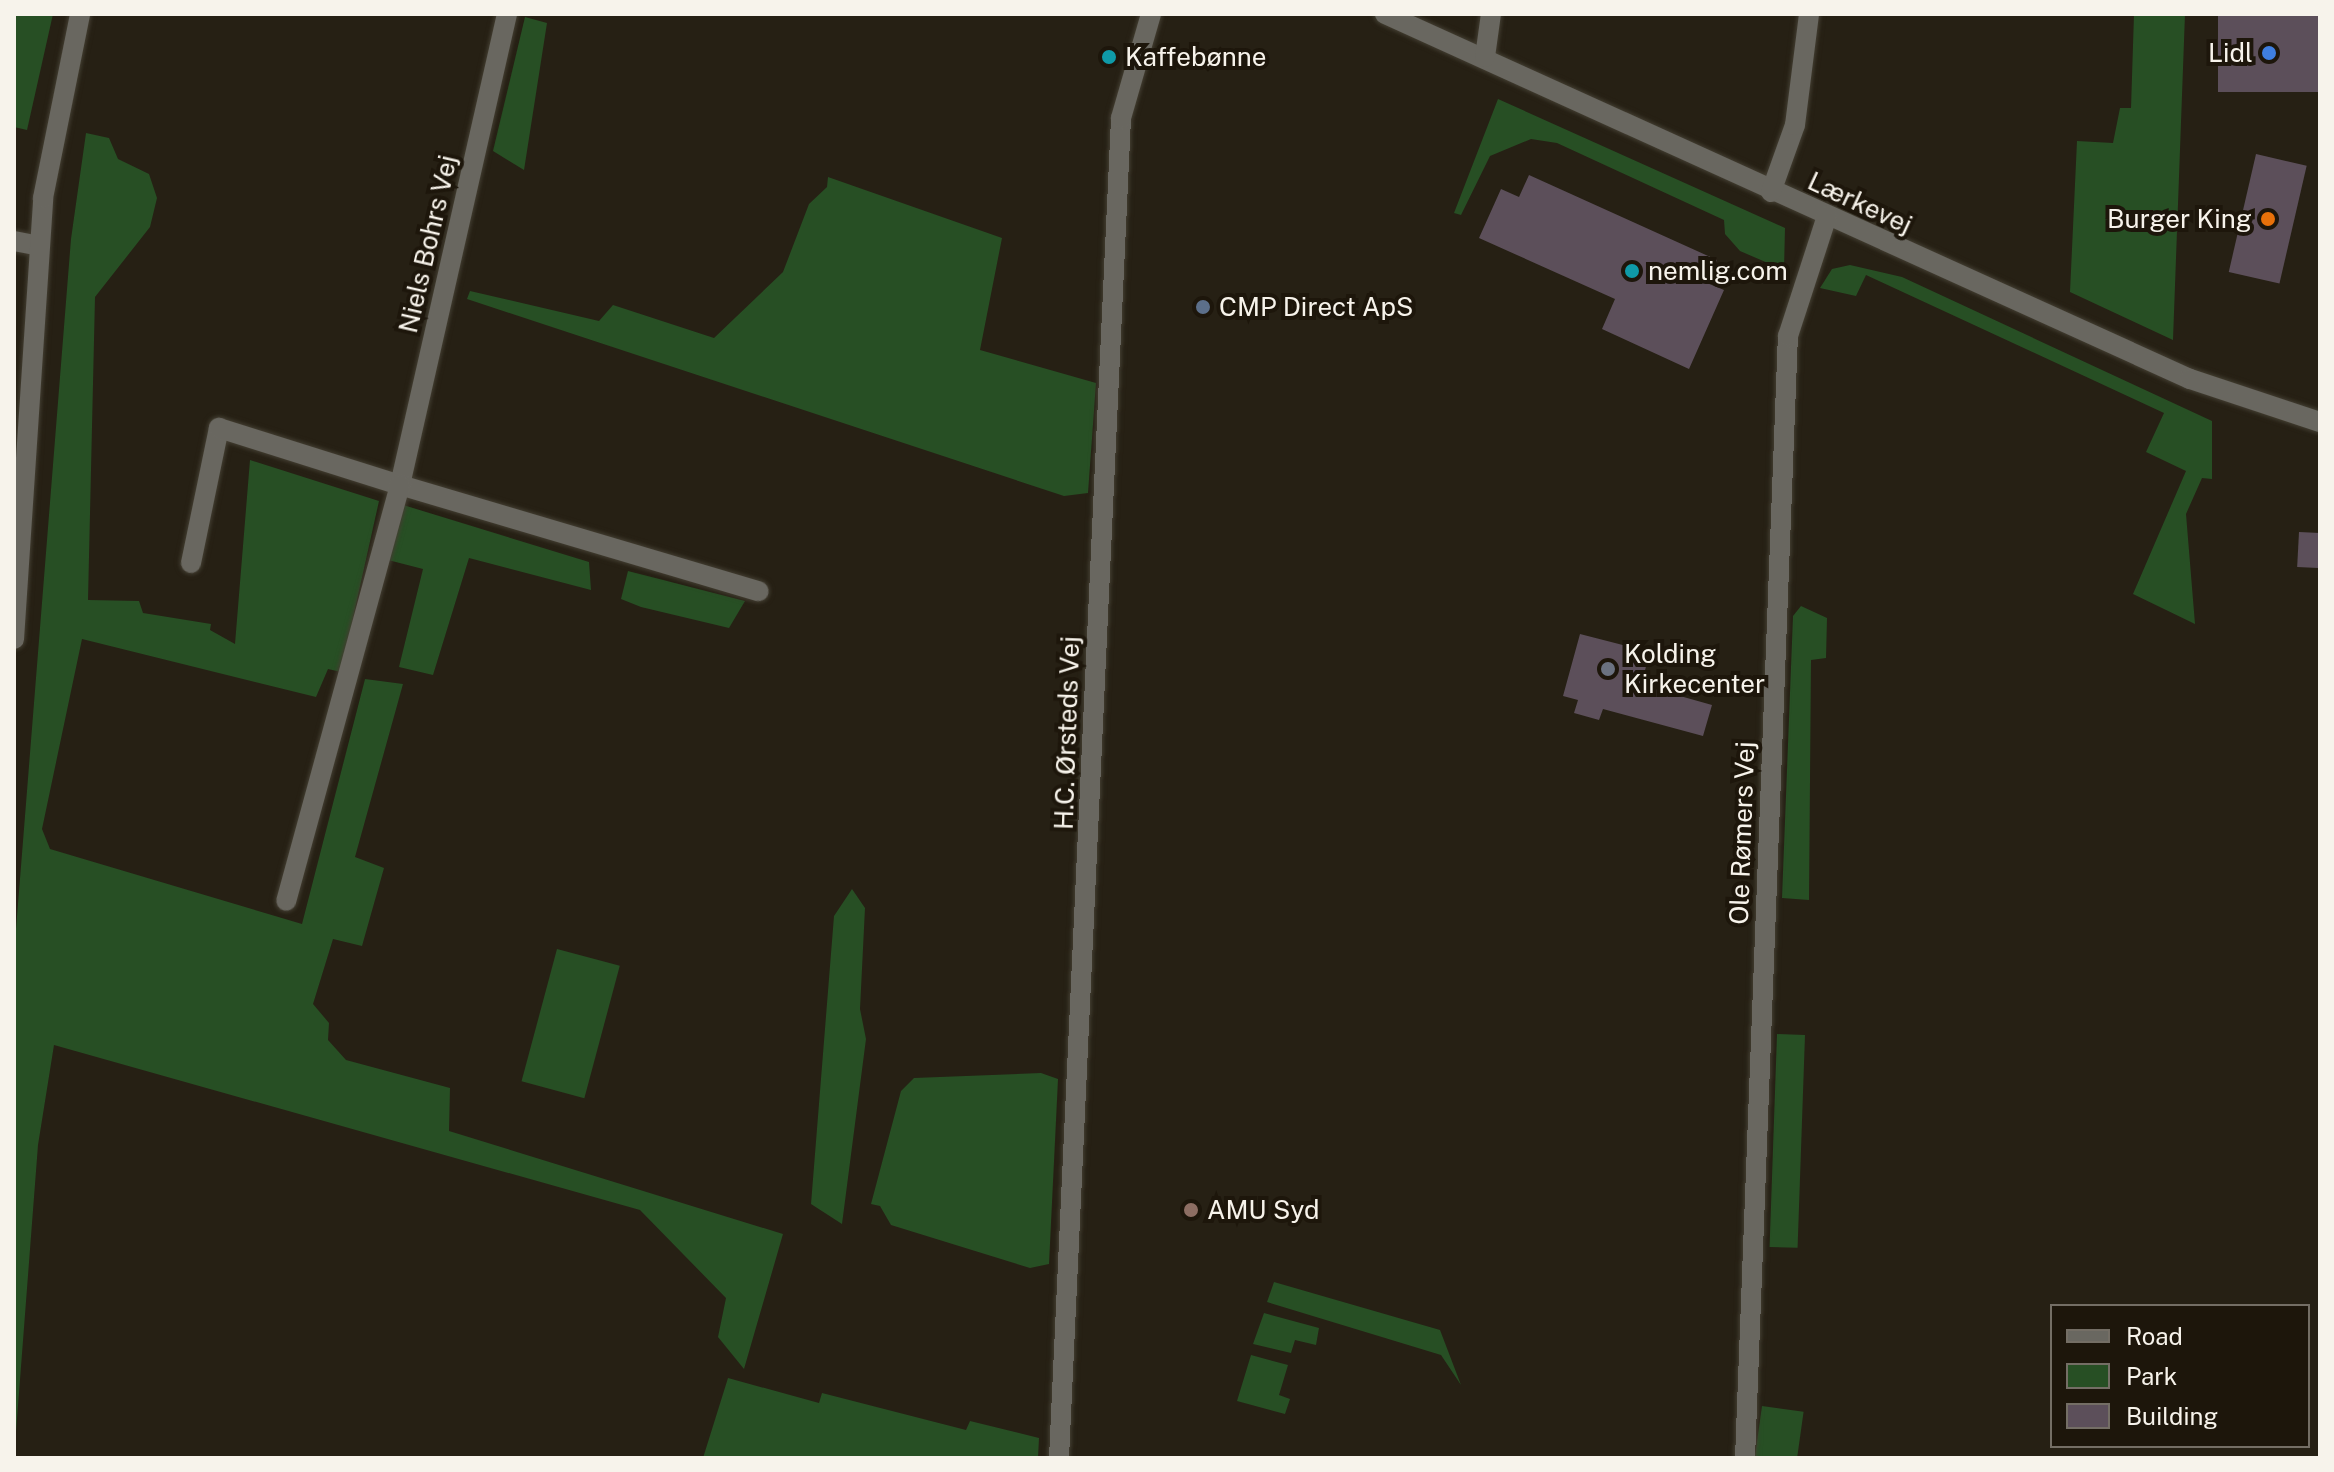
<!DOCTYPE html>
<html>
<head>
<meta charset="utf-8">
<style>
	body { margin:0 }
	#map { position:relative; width:2334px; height:1472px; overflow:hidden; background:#262014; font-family:"Public Sans",sans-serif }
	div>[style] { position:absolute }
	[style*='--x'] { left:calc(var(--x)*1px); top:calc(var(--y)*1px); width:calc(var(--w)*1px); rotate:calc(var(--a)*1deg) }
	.green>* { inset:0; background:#274f24; transform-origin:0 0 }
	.building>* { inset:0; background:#5c4f5a; transform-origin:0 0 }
	.roads { filter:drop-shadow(0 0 2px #433e32) drop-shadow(0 0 2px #433e32) }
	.minor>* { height:20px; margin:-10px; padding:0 10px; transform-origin:10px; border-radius:10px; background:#696760 }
	.dots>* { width:22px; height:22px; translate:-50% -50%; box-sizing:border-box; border:4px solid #1d160b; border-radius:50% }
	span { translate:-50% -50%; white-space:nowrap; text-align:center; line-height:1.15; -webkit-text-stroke:8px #1d160b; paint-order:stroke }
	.poi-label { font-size:26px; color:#f7f3eb }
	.right { translate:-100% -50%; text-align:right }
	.left { translate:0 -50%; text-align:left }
	.street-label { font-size:26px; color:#f7f3eb }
	.frame { position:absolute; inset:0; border:16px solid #f7f3eb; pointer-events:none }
	.legend { position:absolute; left:2050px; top:1304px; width:260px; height:144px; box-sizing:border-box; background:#1d160b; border:2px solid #746e65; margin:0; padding:10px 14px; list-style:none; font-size:24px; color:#f7f3eb }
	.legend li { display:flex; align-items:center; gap:16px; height:40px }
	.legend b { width:40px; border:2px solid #746e65 }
</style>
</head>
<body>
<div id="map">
	<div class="green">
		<div style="clip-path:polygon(14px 14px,53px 14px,27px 130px,14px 127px)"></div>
		<div style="clip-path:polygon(2134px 14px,2185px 14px,2173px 340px,2070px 292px,2077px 141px,2113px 143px,2120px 108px,2131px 108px)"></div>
		<div style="clip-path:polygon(525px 17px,547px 23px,524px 170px,493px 151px)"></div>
		<div style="clip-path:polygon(1498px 99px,1785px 228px,1784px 270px,1740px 251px,1725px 234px,1724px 220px,1557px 143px,1531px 139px,1490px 156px,1461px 215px,1454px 213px)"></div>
		<div style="clip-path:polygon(86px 133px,109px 138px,118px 159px,149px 174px,157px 198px,150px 227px,95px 297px,88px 600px,139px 601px,143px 613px,211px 624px,210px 630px,235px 644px,250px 460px,379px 501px,341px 672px,328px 669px,316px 697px,82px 639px,42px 829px,50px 849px,302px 924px,365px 679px,403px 684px,355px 857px,384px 868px,362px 946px,333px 939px,313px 1004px,329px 1023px,328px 1040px,346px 1060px,450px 1088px,449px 1131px,783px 1234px,744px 1369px,718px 1337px,726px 1298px,640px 1210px,54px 1045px,38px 1145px,14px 1458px,14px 954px,71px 239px)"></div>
		<div style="clip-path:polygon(828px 177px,1002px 238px,980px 350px,1096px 383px,1088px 493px,1064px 496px,467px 299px,470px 291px,599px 321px,613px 305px,714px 338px,783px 272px,809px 204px,827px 187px)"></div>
		<div style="clip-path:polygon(1850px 265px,1902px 277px,2212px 421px,2212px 479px,2202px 478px,2186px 514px,2195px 624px,2133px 594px,2186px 471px,2146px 452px,2164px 413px,1866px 275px,1856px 296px,1820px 288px,1832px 269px)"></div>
		<div style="clip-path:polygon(400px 504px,589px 562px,591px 590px,469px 558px,433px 675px,399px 667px,423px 569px,388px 560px)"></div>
		<div style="clip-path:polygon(628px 571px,745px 601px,729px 628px,641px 607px,621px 599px)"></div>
		<div style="clip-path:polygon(1801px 606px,1827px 618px,1826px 658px,1811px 660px,1809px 900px,1782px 898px,1793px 616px)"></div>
		<div style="clip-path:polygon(852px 889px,865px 908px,860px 1009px,866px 1039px,842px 1224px,811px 1204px,834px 916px)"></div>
		<div style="left:557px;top:949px;width:65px;height:137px;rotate:15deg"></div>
		<div style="left:1805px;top:1035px;width:213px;height:28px;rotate:92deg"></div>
		<div style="clip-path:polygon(1041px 1073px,1058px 1079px,1049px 1264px,1030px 1268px,891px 1225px,880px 1206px,871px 1204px,901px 1091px,914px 1078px)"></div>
		<div style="clip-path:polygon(1274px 1282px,1440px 1330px,1461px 1385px,1441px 1355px,1267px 1302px)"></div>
		<div style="clip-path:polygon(1264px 1313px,1319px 1328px,1316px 1345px,1295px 1340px,1291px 1353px,1253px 1344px)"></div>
		<div style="clip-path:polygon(1251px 1355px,1288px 1365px,1279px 1395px,1290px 1399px,1285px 1414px,1237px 1401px)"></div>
		<div style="clip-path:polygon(728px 1378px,819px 1403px,822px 1393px,966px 1430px,970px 1421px,1039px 1438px,1038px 1458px,703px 1458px)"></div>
		<div style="left:1762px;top:1406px;width:42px;height:52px;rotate:8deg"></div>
	</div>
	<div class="building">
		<div style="left:2218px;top:14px;width:102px;height:78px"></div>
		<div style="left:2256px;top:154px;width:52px;height:121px;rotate:13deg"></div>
		<div style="clip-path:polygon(1529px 175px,1717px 260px,1707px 283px,1724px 290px,1689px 369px,1602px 329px,1615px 299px,1479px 238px,1501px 189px,1519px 197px)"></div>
		<div style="left:2299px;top:532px;width:21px;height:35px;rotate:3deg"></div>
		<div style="clip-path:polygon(1580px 634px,1650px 652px,1641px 685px,1712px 705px,1703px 736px,1603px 709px,1599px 720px,1574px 713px,1578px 700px,1563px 696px)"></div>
	</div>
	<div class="roads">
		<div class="minor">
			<div style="--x:507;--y:14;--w:483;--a:102.8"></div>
			<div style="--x:400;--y:485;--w:374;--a:16.5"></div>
			<div style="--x:1385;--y:14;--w:884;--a:24.39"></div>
			<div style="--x:2190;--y:379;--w:137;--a:18.3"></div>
			<div style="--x:1485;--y:57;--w:43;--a:-82.1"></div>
			<div style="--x:1771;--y:192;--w:71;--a:-70.3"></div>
			<div style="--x:1795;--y:125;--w:112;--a:-82.8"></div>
			<div style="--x:14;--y:241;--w:25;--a:11"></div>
			<div style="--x:191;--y:563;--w:138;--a:-78.3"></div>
			<div style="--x:219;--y:428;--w:190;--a:17.5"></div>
			<div style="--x:400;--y:485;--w:431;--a:105.3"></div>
			<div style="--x:14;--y:639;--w:442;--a:-86.2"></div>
			<div style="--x:43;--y:198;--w:188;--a:-78.6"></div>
			<div style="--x:1059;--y:1458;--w:1341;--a:-87.35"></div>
			<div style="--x:1121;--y:118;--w:108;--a:-73.9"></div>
			<div style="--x:1745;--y:1458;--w:1123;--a:-87.81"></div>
			<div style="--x:1788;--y:336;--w:126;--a:-72"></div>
		</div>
	</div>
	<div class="dots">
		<div style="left:2269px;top:53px;background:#3f7fe0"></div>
		<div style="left:1109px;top:57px;background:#0f9aa8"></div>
		<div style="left:2268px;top:219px;background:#e8710a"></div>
		<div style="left:1632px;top:271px;background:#0f9aa8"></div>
		<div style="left:1203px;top:307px;background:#5c6f8a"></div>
		<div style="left:1608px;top:669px;background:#6b7280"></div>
		<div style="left:1191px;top:1210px;background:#8d6e63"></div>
	</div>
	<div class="poi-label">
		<span class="right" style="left:2253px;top:53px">Lidl</span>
		<span class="left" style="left:1125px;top:57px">Kaffebønne</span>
		<span class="right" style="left:2252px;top:219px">Burger King</span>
		<span class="left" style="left:1648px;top:271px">nemlig.com</span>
		<span class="left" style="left:1219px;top:307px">CMP Direct ApS</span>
		<span class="left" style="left:1624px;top:669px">Kolding<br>Kirkecenter</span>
		<span class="left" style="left:1207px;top:1210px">AMU Syd</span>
	</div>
	<div class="street-label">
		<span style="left:1860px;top:203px;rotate:25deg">Lærkevej</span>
		<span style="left:428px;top:244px;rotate:-77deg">Niels Bohrs Vej</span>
		<span style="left:1067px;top:733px;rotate:-88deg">H.C. Ørsteds Vej</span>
		<span style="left:1742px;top:833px;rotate:-88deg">Ole Rømers Vej</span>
	</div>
	<div class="frame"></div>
	<ul class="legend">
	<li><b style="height:10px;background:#696760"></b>Road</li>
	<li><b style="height:22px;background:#274f24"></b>Park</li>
	<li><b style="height:22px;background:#5c4f5a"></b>Building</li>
	</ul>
</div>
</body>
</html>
